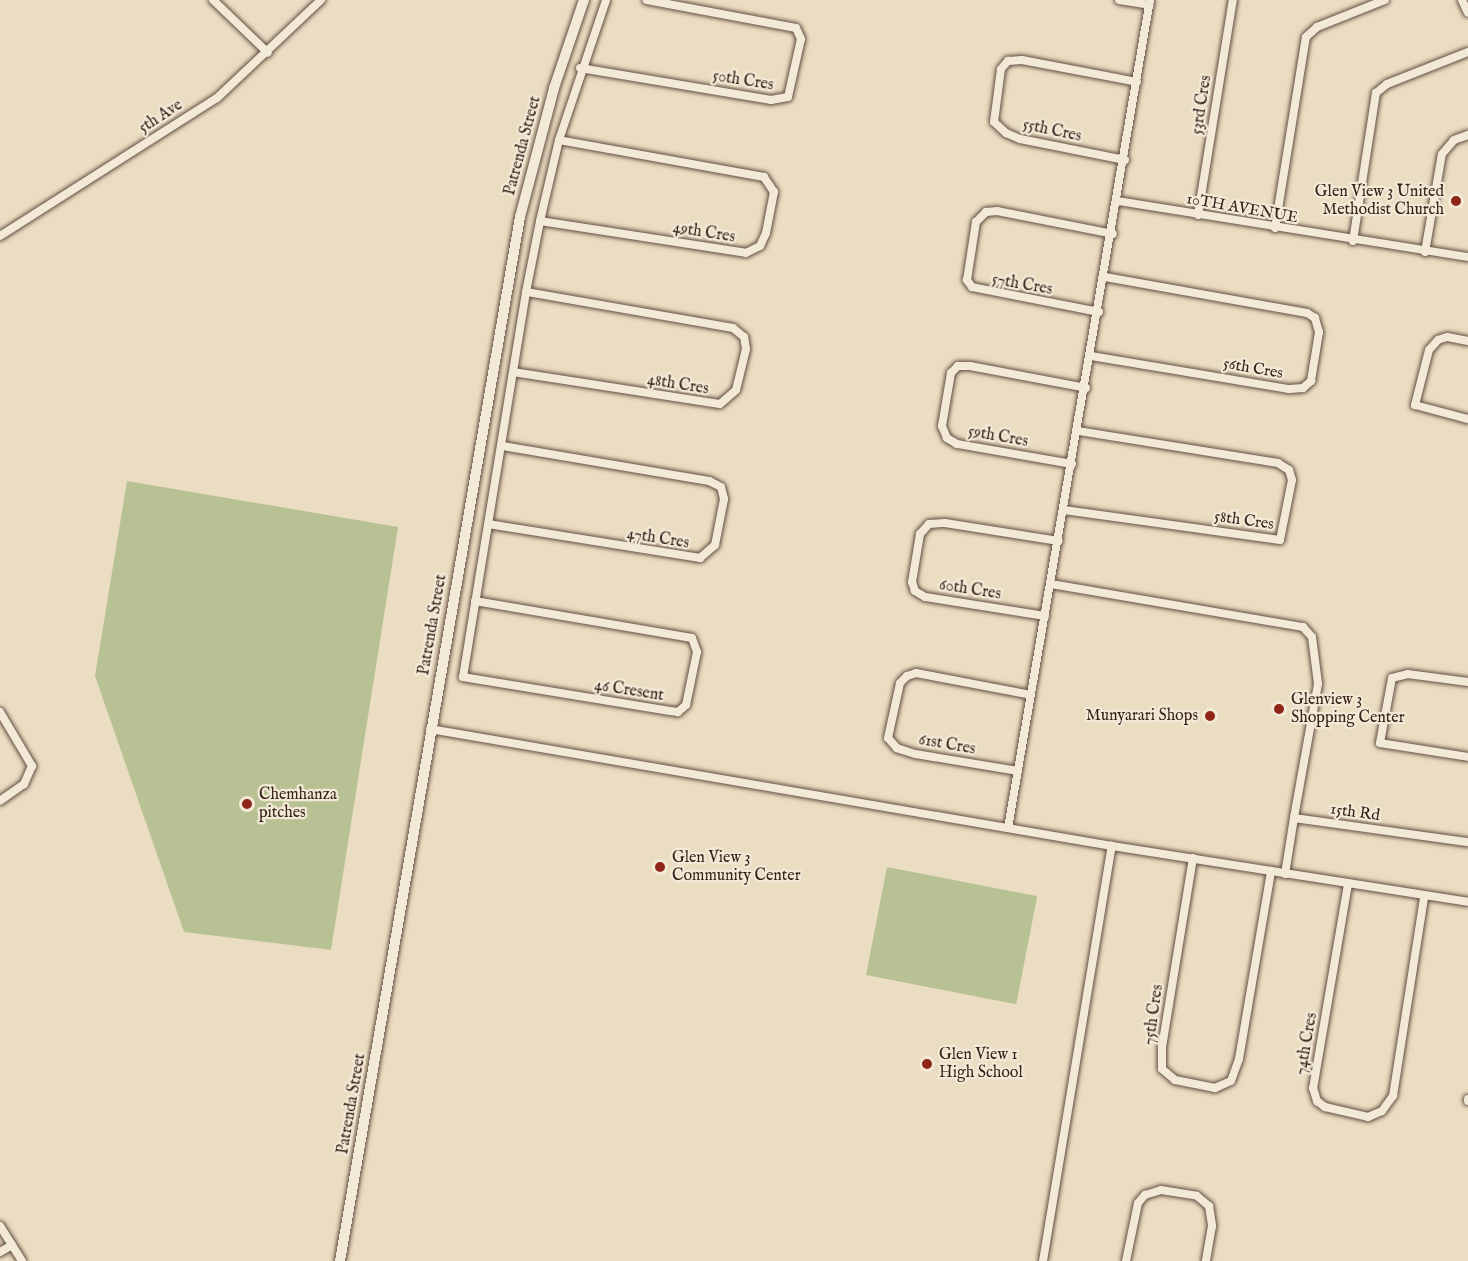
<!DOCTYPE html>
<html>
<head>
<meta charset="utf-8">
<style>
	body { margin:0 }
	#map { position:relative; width:1468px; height:1261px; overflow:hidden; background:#ebddc2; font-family:"IM FELL English",serif }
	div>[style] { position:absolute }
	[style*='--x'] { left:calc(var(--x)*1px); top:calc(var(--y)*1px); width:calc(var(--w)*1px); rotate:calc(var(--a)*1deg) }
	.green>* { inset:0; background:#b7c193; transform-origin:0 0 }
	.roads { filter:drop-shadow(0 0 2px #634e41) drop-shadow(0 0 2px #634e41) }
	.street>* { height:8px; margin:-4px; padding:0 4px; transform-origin:4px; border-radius:4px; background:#f2e9d7 }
	.secondary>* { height:10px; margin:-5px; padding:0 5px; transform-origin:5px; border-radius:5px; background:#f2e9d7 }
	.dots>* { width:16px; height:16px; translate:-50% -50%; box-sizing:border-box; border:3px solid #f2e9d7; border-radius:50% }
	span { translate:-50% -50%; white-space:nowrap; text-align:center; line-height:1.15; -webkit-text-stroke:4.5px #f2e9d7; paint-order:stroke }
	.street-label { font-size:16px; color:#361f16 }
	.poi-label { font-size:16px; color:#361f16 }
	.right { translate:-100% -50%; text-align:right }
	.left { translate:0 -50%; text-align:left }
</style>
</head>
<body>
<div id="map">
	<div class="green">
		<div style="clip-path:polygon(127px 481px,398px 527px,331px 950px,184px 932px,95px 676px)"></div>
		<div style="left:887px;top:867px;width:153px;height:110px;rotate:11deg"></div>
	</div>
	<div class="roads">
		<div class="street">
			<div style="--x:213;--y:0;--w:76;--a:43.9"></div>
			<div style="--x:1119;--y:0;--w:31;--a:9"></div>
			<div style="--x:1462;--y:0;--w:14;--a:65"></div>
			<div style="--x:580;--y:68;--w:194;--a:9.5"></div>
			<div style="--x:771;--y:100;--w:17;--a:-10"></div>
			<div style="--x:788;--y:97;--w:59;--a:-77.4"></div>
			<div style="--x:801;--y:39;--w:12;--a:-114"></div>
			<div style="--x:796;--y:28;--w:152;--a:-169.4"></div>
			<div style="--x:1125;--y:160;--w:107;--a:-168.7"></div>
			<div style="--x:1020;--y:139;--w:15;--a:-157"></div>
			<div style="--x:1006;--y:133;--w:16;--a:-137"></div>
			<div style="--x:994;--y:122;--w:53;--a:-82.5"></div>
			<div style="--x:1001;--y:69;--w:11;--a:-49"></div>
			<div style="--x:1008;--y:61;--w:14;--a:-4"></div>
			<div style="--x:1022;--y:60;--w:117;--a:10.8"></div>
			<div style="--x:1118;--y:201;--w:354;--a:9.1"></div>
			<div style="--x:1198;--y:215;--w:218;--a:-80.8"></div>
			<div style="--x:540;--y:221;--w:208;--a:8.8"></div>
			<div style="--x:746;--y:253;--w:16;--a:-27"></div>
			<div style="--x:760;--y:246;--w:14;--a:-65"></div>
			<div style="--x:766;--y:233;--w:42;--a:-79"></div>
			<div style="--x:774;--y:192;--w:18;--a:-124"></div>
			<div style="--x:764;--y:177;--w:208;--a:-169.8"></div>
			<div style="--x:1275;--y:228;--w:193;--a:-80.8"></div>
			<div style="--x:1306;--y:37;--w:15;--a:-42"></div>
			<div style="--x:1317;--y:27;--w:73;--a:-21.7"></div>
			<div style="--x:0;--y:236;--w:257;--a:-32.5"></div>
			<div style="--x:217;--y:98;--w:143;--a:-43.3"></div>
			<div style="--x:1353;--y:241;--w:150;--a:-81.2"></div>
			<div style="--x:1376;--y:93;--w:14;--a:-39"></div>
			<div style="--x:1387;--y:84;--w:87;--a:-21.6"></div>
			<div style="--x:1425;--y:252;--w:99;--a:-80.2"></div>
			<div style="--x:1442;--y:154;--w:18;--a:-49"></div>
			<div style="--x:1454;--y:140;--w:15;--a:-20"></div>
			<div style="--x:1099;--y:312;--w:129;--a:-168.9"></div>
			<div style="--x:972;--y:287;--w:9;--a:-126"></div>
			<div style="--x:967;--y:280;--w:59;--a:-81.2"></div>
			<div style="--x:976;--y:222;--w:14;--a:-45"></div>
			<div style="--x:986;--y:212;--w:11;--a:-5"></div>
			<div style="--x:997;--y:211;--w:118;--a:11.2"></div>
			<div style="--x:1468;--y:341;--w:21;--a:-169"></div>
			<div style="--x:1447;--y:337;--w:9;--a:162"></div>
			<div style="--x:1438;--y:340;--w:13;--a:132"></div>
			<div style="--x:1429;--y:350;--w:57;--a:104.3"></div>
			<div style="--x:1415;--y:405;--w:55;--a:14.8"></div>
			<div style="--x:1091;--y:356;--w:201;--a:9.5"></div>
			<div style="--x:1289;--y:389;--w:14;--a:-4"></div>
			<div style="--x:1303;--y:388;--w:11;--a:-41"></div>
			<div style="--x:1311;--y:381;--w:50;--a:-80.7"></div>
			<div style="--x:1319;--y:332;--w:15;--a:-106"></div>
			<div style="--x:1315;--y:318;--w:9;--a:-148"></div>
			<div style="--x:1307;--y:313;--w:205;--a:-169.9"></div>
			<div style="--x:513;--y:372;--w:209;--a:8.8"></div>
			<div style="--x:720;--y:404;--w:21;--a:-41"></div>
			<div style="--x:736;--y:390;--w:42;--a:-76.3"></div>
			<div style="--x:746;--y:349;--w:12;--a:-99"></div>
			<div style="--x:744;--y:337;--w:14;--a:-141"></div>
			<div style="--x:733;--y:328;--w:210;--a:-170.1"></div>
			<div style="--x:1072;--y:464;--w:117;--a:-170.1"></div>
			<div style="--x:957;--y:444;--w:12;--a:-149"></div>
			<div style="--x:947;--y:438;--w:13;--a:-113"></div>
			<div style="--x:942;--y:426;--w:54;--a:-80.4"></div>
			<div style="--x:951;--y:373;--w:10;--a:-45"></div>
			<div style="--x:958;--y:366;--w:12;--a:0"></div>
			<div style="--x:970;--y:366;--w:118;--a:10.7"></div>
			<div style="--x:1064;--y:510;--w:218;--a:7.9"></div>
			<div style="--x:1280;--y:540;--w:61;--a:-78.7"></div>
			<div style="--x:1292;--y:480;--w:10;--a:-107"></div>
			<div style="--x:1289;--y:470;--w:13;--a:-148"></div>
			<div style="--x:1278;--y:463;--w:203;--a:-170.9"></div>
			<div style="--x:488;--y:524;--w:215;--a:9.1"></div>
			<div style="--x:700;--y:558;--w:20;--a:-41"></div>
			<div style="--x:715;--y:545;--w:47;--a:-78.9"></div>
			<div style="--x:724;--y:499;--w:12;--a:-104"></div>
			<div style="--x:721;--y:487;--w:13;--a:-153"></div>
			<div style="--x:709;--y:481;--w:211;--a:-170.4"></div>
			<div style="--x:1051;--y:584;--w:256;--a:9.7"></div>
			<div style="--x:1303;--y:627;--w:13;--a:48"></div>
			<div style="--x:1312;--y:637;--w:47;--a:82.7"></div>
			<div style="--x:1318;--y:684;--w:136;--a:100.2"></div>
			<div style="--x:475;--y:601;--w:220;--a:9.7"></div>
			<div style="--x:692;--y:638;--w:15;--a:70"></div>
			<div style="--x:697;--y:652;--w:54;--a:101.7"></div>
			<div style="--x:686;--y:705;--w:11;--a:139"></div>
			<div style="--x:678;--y:712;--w:8;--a:-173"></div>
			<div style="--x:670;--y:711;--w:210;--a:-170.7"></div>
			<div style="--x:463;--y:677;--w:390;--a:-80.7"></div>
			<div style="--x:526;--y:292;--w:72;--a:-78.8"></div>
			<div style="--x:540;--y:221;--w:83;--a:-76.8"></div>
			<div style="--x:559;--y:140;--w:148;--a:-71.4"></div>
			<div style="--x:1045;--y:616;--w:121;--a:-171"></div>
			<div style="--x:925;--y:597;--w:12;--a:-149"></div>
			<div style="--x:915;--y:591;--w:9;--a:-108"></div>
			<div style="--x:912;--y:582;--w:49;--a:-80.5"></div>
			<div style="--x:920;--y:534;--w:13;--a:-48"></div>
			<div style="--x:929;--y:524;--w:16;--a:-4"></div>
			<div style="--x:945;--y:523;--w:115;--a:9"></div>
			<div style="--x:1468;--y:682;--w:61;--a:-172.4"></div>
			<div style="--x:1408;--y:674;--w:16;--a:166"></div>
			<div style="--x:1392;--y:678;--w:66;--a:100.5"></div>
			<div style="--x:1380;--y:743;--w:89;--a:9"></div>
			<div style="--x:0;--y:712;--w:63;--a:59.3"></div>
			<div style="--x:32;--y:766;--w:20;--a:114"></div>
			<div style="--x:24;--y:784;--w:29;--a:145"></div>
			<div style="--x:430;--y:729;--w:692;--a:9.73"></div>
			<div style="--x:1112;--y:846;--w:360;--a:8.9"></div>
			<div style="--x:1018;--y:771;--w:104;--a:-170.6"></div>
			<div style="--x:915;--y:754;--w:19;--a:-162"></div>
			<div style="--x:897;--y:748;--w:13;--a:-132"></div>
			<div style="--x:888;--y:738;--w:56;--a:-77.7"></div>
			<div style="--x:900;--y:683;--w:10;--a:-45"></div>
			<div style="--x:907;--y:676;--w:9;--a:-18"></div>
			<div style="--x:916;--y:673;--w:117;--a:10.8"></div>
			<div style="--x:1008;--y:828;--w:840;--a:-80.27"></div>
			<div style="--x:1193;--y:858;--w:193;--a:99.3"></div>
			<div style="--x:1162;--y:1048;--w:21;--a:90"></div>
			<div style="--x:1162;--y:1069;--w:17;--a:40"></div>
			<div style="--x:1175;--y:1080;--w:41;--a:11.3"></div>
			<div style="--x:1215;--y:1088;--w:17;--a:-24"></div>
			<div style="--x:1231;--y:1081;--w:23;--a:-70"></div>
			<div style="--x:1239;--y:1059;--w:191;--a:-80.3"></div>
			<div style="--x:1285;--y:874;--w:57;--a:-80.9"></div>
			<div style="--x:1294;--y:818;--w:176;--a:7.9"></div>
			<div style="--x:1348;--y:884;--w:207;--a:99.7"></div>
			<div style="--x:1313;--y:1088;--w:14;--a:73"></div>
			<div style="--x:1317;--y:1101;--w:10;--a:37"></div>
			<div style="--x:1325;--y:1107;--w:44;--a:13.1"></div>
			<div style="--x:1368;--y:1117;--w:15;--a:-23"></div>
			<div style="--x:1382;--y:1111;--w:19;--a:-54"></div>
			<div style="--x:1393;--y:1096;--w:200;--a:-81.1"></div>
			<div style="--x:1468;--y:1099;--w:2;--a:90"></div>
			<div style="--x:0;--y:1226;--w:41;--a:57.8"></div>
			<div style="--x:0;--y:1252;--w:14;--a:-30"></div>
			<div style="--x:1043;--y:1261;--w:421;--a:-80.6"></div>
			<div style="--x:1126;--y:1261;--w:59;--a:-78.3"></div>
			<div style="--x:1138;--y:1203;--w:11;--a:-49"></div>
			<div style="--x:1145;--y:1195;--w:17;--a:-17"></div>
			<div style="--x:1161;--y:1190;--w:36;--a:9"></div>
			<div style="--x:1197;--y:1196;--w:16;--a:40"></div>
			<div style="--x:1209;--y:1206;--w:20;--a:81"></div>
			<div style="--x:1212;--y:1226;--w:36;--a:100"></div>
		</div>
		<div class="secondary">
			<div style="--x:340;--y:1261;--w:1059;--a:-80.22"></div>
			<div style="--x:520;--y:217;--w:133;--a:-75.2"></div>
			<div style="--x:554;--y:88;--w:93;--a:-71.2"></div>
		</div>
	</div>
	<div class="dots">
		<div style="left:1456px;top:201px;background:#8f2418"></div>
		<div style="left:1279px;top:709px;background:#8f2418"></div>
		<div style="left:1210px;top:716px;background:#8f2418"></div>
		<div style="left:247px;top:804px;background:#8f2418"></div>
		<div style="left:660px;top:867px;background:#8f2418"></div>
		<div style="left:927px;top:1064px;background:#8f2418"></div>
	</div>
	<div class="street-label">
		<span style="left:743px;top:81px;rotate:9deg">50th Cres</span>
		<span style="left:1202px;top:105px;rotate:-81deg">53rd Cres</span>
		<span style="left:161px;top:117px;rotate:-33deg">5th Ave</span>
		<span style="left:1052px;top:131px;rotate:12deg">55th Cres</span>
		<span style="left:523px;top:146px;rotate:-75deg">Patrenda Street</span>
		<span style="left:1242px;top:209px;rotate:10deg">10TH AVENUE</span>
		<span style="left:704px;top:233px;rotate:9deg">49th Cres</span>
		<span style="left:1022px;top:285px;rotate:10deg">57th Cres</span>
		<span style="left:1253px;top:369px;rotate:10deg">56th Cres</span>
		<span style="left:678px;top:385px;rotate:9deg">48th Cres</span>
		<span style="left:998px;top:437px;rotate:10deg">59th Cres</span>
		<span style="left:1244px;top:521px;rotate:8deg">58th Cres</span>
		<span style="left:658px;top:539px;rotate:9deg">47th Cres</span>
		<span style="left:970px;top:590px;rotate:9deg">60th Cres</span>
		<span style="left:433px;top:625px;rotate:-80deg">Patrenda Street</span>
		<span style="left:629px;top:691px;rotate:9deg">46 Cresent</span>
		<span style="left:947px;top:745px;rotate:10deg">61st Cres</span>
		<span style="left:1355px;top:813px;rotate:8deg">15th Rd</span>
		<span style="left:1154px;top:1015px;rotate:-82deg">75th Cres</span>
		<span style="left:1307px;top:1044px;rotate:-80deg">74th Cres</span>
		<span style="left:352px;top:1104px;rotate:-80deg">Patrenda Street</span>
	</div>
	<div class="poi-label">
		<span class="right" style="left:1444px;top:201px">Glen View 3 United<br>Methodist Church</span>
		<span class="left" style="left:1291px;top:709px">Glenview 3<br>Shopping Center</span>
		<span class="right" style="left:1198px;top:716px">Munyarari Shops</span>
		<span class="left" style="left:259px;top:804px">Chemhanza<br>pitches</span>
		<span class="left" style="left:672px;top:867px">Glen View 3<br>Community Center</span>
		<span class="left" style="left:939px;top:1064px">Glen View 1<br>High School</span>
	</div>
</div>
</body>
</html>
